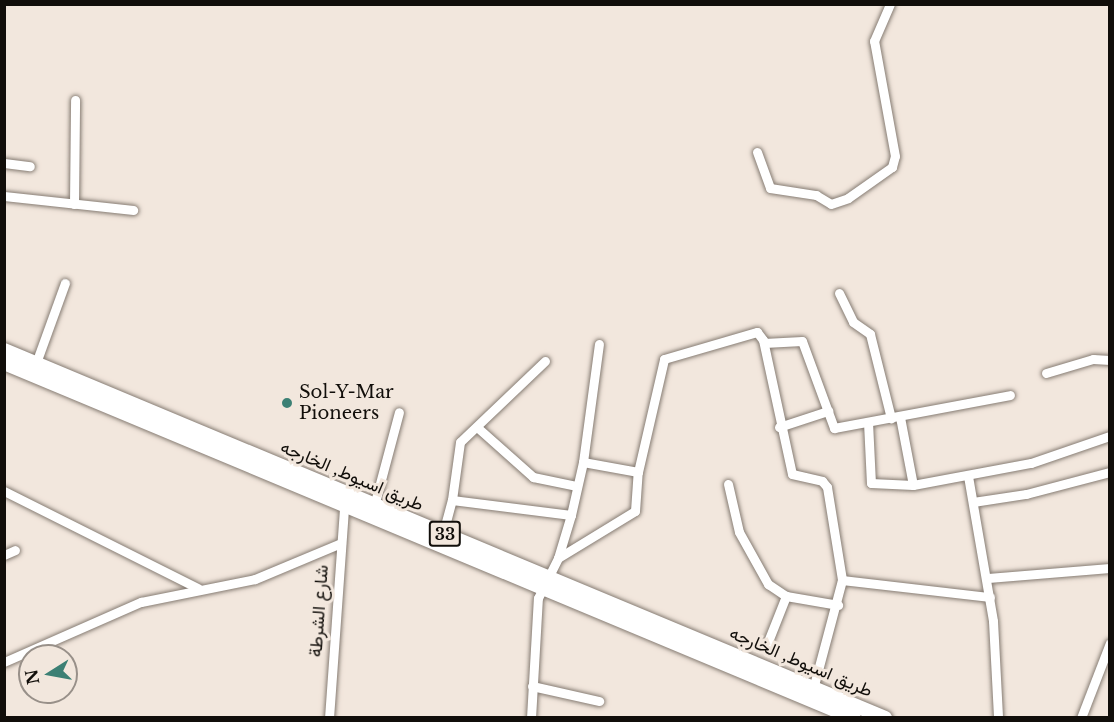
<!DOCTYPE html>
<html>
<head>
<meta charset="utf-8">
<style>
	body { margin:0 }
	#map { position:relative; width:1114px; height:722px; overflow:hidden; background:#f2e7dd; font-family:"Libre Baskerville",Vazirmatn,serif }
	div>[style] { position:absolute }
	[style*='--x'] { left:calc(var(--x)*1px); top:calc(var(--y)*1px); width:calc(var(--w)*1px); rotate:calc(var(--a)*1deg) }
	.roads { filter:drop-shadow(0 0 2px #867c73) drop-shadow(0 0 2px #867c73) }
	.minor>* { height:9px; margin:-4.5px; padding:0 4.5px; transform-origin:4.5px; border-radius:4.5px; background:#fff }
	.highway>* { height:14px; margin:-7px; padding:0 7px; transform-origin:7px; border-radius:7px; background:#fff }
	.dots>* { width:16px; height:16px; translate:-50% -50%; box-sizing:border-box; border:3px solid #f2e7dd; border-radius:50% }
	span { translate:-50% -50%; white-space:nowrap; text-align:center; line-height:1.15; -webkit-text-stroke:6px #f2e7dd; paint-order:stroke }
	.shield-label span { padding:2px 4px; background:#f2e7dd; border:2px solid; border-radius:4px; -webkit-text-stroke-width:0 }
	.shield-label { font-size:16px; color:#110e0a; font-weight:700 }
	.poi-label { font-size:18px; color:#110e0a }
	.left { translate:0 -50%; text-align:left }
	.street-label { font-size:18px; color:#110e0a }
	.frame { position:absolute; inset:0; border:6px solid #110e0a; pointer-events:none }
	.north { position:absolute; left:18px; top:644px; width:60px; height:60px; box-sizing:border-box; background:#f2e7dd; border:2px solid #989089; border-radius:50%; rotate:259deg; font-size:16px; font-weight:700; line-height:24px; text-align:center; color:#110e0a }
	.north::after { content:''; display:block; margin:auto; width:21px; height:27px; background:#3c8074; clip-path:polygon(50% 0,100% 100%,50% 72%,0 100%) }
</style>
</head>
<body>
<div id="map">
	<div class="roads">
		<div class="minor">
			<div style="--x:757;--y:152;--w:38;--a:70"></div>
			<div style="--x:770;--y:188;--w:47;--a:8.7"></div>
			<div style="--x:816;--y:195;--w:17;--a:31"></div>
			<div style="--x:831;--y:204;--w:18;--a:-19"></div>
			<div style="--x:848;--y:198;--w:54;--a:-35.2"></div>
			<div style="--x:892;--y:167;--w:11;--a:-75"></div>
			<div style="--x:895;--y:156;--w:117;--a:-100.3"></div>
			<div style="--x:874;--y:41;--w:40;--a:-66.6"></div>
			<div style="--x:4;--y:163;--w:26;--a:7"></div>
			<div style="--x:4;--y:196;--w:130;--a:6.2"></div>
			<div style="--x:74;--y:204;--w:104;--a:-89.4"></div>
			<div style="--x:839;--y:293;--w:32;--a:64"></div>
			<div style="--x:853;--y:322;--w:21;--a:35"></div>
			<div style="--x:870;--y:334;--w:87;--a:76"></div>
			<div style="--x:764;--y:343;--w:38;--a:-3"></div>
			<div style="--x:802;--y:341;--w:93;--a:69.8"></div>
			<div style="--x:834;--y:428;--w:179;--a:-10.6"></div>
			<div style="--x:545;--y:361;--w:117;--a:136.4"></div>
			<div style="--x:460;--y:442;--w:59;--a:97.9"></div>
			<div style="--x:452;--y:500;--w:120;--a:7.2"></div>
			<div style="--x:36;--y:363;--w:85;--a:-70.1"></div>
			<div style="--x:1046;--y:373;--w:49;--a:-16.6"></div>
			<div style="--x:1093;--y:359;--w:17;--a:3"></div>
			<div style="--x:900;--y:417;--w:69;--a:79.2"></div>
			<div style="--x:913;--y:485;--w:120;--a:-10.6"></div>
			<div style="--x:1031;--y:463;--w:83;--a:-18.9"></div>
			<div style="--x:868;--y:422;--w:61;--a:87.2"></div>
			<div style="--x:871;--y:483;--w:42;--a:2.7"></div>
			<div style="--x:779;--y:427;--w:52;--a:-18.1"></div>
			<div style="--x:478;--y:428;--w:74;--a:41.7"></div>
			<div style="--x:533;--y:477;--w:45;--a:11.6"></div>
			<div style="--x:583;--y:462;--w:56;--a:10.3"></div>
			<div style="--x:968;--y:476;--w:147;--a:80.2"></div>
			<div style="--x:993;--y:621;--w:97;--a:87"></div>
			<div style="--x:728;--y:484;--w:49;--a:77.1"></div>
			<div style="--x:739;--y:532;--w:60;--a:60.9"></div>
			<div style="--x:768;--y:584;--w:22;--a:34"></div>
			<div style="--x:786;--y:596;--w:53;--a:9.8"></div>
			<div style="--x:4;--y:491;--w:217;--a:26.6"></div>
			<div style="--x:973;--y:502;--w:54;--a:-8.6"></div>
			<div style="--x:1026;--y:494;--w:87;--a:-14.7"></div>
			<div style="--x:374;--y:506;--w:97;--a:-75.1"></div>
			<div style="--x:443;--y:533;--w:34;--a:-75"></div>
			<div style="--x:4;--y:555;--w:12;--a:-24"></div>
			<div style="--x:558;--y:558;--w:90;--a:-31.4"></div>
			<div style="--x:635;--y:511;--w:39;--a:-86"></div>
			<div style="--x:638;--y:472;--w:116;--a:-77"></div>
			<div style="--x:664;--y:359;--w:97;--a:-16.2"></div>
			<div style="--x:757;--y:332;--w:10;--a:53"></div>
			<div style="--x:763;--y:340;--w:137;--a:77.8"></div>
			<div style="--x:792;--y:474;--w:31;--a:13"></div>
			<div style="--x:822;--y:481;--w:8;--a:50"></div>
			<div style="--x:827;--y:487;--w:94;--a:80.8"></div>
			<div style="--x:842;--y:580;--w:117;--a:104.9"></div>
			<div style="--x:988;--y:578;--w:122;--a:-4.7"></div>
			<div style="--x:842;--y:580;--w:149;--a:6.6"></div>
			<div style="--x:767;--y:644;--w:52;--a:-68.4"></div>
			<div style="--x:4;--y:662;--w:150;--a:-23.7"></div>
			<div style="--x:141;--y:602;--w:116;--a:-11.4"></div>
			<div style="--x:255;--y:579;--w:93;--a:-22.7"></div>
			<div style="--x:532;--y:686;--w:69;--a:12.6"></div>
			<div style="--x:329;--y:718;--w:212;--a:-85.9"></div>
			<div style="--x:531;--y:718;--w:120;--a:-86.7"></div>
			<div style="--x:538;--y:598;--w:45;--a:-63.4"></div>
			<div style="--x:558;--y:558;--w:45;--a:-73.2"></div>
			<div style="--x:571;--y:515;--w:54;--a:-77.2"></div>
			<div style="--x:583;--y:462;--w:119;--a:-82.3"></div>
			<div style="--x:1081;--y:718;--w:80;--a:-68.9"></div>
		</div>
		<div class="highway">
			<div style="--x:4;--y:350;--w:955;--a:22.67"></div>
			<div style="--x:4;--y:363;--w:921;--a:22.67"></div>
		</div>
	</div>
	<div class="dots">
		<div style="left:287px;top:403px;background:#3c8074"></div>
	</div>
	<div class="shield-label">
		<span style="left:445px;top:534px">33</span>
	</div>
	<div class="poi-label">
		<span class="left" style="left:299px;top:403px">Sol-Y-Mar<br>Pioneers</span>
	</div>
	<div class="street-label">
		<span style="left:352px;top:476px;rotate:23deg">طريق اسيوط, الخارجه</span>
		<span style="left:319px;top:611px;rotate:-86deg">شارع الشرطة</span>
		<span style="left:801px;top:662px;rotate:23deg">طريق اسيوط, الخارجه</span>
	</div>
	<div class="frame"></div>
	<div class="north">N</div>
</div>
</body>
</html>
